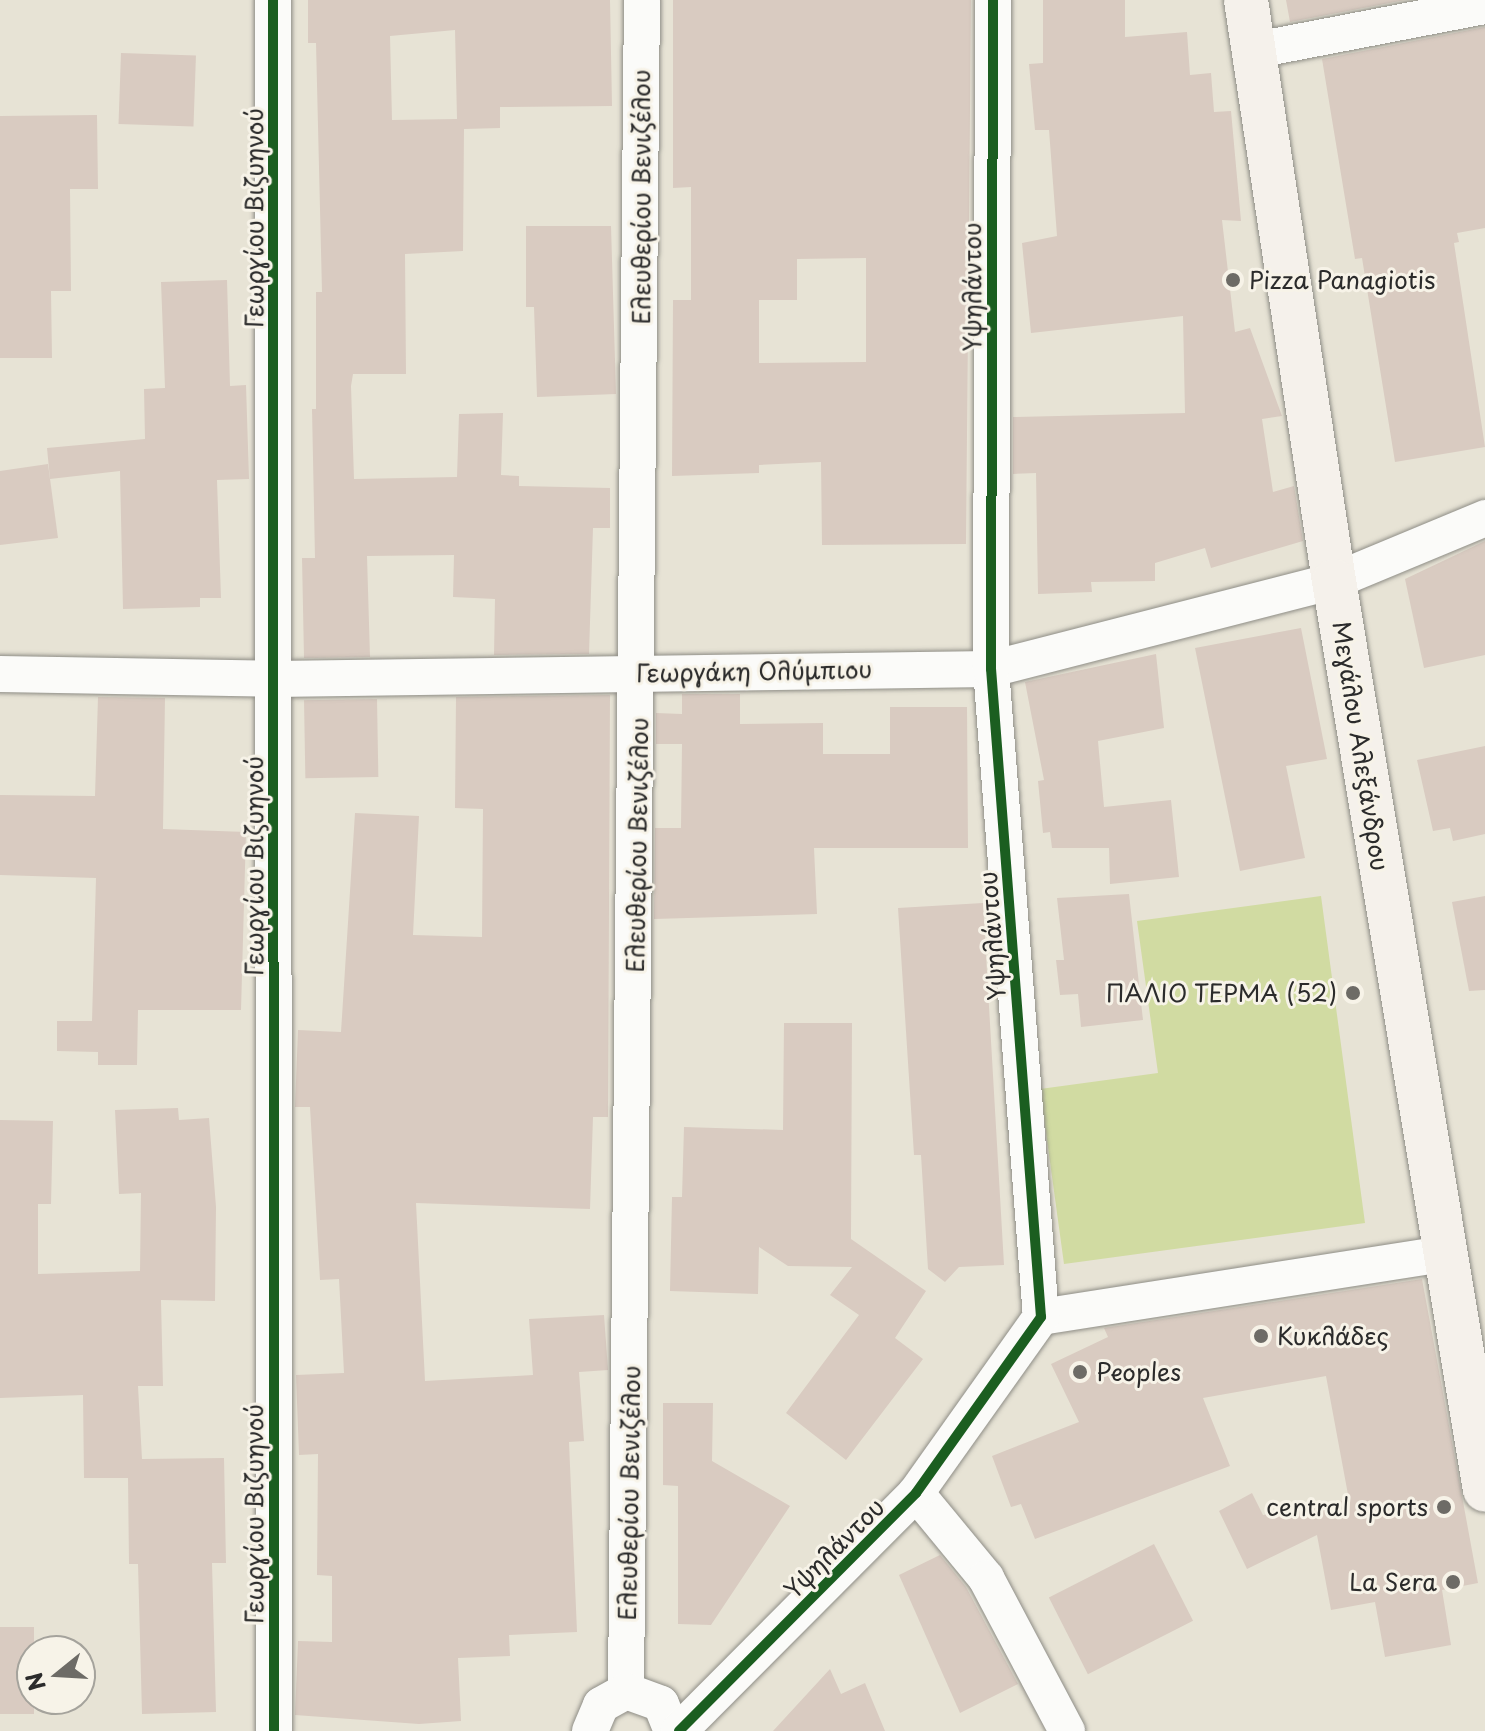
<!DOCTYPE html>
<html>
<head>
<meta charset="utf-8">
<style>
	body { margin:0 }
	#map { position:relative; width:1485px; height:1731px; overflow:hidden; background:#e7e3d5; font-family:"Playpen Sans",sans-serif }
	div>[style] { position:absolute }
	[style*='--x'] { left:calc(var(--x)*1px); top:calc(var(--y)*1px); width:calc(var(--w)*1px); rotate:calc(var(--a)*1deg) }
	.green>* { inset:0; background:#d1dba2 }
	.building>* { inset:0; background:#d9cbc1; transform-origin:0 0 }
	.roads { filter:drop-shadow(0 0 2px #8e8d86) drop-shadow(0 0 2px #8e8d86) }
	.street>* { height:36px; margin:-18px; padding:0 18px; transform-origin:18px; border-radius:18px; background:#fbfbf9 }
	.secondary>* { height:44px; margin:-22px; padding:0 22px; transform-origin:22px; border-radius:22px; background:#f5f1eb }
	.cycleway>* { height:10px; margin:-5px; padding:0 5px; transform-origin:5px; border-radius:5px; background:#1b5e20 }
	.dots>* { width:22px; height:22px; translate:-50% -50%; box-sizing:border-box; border:4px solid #f7f3e8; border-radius:50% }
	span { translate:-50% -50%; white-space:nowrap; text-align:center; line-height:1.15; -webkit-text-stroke:6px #f7f3e8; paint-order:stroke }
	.street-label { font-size:24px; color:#2b2b2b }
	.poi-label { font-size:24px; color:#2b2b2b }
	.left { translate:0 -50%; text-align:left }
	.right { translate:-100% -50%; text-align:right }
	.north { position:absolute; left:16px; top:1635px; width:80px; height:80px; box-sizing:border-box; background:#f7f3e8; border:2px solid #a5a39c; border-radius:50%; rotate:252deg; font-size:22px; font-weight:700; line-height:32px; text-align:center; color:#2b2b2b }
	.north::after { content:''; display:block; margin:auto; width:28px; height:36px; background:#6d6b66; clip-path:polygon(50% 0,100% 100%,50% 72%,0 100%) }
</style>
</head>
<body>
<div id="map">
	<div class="green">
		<div style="clip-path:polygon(1321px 896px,1365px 1223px,1064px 1264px,1040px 1089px,1158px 1073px,1137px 921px)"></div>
	</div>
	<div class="building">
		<div style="clip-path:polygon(evenodd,308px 0,610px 0,612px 106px,500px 107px,500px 128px,464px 129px,463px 251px,405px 254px,406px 374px,353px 374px,351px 386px,354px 479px,457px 477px,459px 414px,503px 413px,501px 475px,519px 476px,519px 486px,610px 488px,610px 528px,593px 528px,589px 654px,494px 655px,495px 599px,453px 597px,454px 555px,367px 556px,370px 657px,304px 658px,302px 558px,315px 558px,312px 409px,316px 409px,316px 292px,322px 292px,316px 43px,308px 43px,308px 0,455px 30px,457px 119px,392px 120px,390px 36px,455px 30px)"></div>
		<div style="clip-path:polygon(evenodd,673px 0,971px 0,966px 544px,822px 545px,821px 462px,759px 465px,759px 473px,672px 476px,673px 300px,691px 300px,691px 187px,673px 188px,673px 0,866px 258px,866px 362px,759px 363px,759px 300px,797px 300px,797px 259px,866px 258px)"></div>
		<div style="clip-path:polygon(1043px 0,1125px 0,1125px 37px,1187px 32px,1190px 75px,1211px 73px,1214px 112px,1231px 111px,1241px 221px,1222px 220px,1235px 332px,1250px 328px,1282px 416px,1262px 419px,1273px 492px,1294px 486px,1303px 541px,1211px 568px,1205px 548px,1155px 563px,1155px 581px,1091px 582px,1092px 592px,1038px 594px,1036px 473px,1013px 474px,1013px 417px,1185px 413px,1183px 316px,1031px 333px,1022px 243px,1057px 236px,1049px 130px,1035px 130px,1029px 64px,1043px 63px)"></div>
		<div style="clip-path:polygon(1286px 0,1405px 0,1290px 22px)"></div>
		<div style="clip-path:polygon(1485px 27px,1485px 228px,1457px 233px,1459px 242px,1454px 243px,1485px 447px,1395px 462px,1362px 258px,1355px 259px,1322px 59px)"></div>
		<div style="left:121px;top:53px;width:75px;height:71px;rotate:2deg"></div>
		<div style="clip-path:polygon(97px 115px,98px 189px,70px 189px,71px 291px,51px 291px,52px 358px,0 358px,0 116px)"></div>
		<div style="clip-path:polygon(526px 226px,611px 226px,616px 394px,537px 397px,534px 307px,526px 307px)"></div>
		<div style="clip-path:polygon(227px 280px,230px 386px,246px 385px,249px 479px,217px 480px,221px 598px,200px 598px,200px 607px,123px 609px,120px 471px,50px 479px,47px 448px,145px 439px,144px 389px,165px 388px,161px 282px)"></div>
		<div style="clip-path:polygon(48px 464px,58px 538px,0 545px,0 471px)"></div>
		<div style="clip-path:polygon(1485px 541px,1485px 655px,1424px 668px,1405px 579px)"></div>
		<div style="clip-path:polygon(1301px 628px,1327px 759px,1286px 766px,1305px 858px,1240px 871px,1195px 648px)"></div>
		<div style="clip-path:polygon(1156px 654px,1164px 728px,1098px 741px,1104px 807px,1171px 800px,1179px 877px,1110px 884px,1109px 848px,1052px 848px,1050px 832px,1043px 833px,1038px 781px,1044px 780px,1025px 682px)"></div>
		<div style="clip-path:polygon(682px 694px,740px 694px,740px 724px,823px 723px,823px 754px,890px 754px,890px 707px,967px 707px,968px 848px,814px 848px,817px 914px,654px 919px,655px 828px,681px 828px,682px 744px,656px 744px,656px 713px,682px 714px)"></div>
		<div style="clip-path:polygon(610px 695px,608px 1117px,593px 1117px,590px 1209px,416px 1203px,425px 1381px,533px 1375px,529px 1319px,604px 1315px,608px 1370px,579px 1372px,584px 1441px,569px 1442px,577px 1632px,509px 1635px,510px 1656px,458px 1658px,461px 1721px,419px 1724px,295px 1715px,298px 1641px,332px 1642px,332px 1576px,317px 1575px,318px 1454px,299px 1455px,296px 1375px,344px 1373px,339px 1279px,320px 1280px,310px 1107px,295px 1107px,298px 1030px,341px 1032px,355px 813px,419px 816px,413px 935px,482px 937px,483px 809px,455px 808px,456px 697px)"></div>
		<div style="clip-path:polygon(98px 697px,165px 698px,163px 829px,246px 832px,241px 1010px,138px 1010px,137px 1065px,98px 1065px,98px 1052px,57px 1051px,57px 1021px,92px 1021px,96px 878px,0 875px,0 795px,95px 796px)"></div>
		<div style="left:377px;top:699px;width:78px;height:73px;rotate:89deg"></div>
		<div style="clip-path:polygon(1485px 746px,1485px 834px,1453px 841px,1450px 828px,1433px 831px,1417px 760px)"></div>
		<div style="clip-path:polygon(1129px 894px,1143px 1020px,1081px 1027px,1078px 994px,1060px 995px,1056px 960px,1064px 960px,1057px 898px)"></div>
		<div style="clip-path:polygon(1485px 896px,1485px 990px,1469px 991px,1452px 902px)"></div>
		<div style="clip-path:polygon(983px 903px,1004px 1265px,959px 1267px,945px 1282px,928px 1269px,921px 1155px,914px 1155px,898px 908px)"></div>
		<div style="clip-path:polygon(784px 1023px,852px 1023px,851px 1239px,926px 1291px,895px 1338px,923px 1359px,846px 1460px,786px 1413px,859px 1315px,830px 1295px,852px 1267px,788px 1266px,759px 1247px,758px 1294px,670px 1291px,672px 1197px,682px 1197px,684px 1127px,783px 1130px)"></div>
		<div style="clip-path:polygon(178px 1108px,179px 1120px,209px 1118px,216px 1207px,215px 1301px,161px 1300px,163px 1386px,138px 1386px,142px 1459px,224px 1458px,226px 1563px,212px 1563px,216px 1712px,142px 1714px,138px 1564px,129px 1564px,128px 1478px,84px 1478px,83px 1395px,0 1398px,0 1120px,53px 1121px,51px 1204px,38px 1204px,38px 1274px,140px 1271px,141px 1193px,119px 1194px,115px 1110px)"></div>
		<div style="clip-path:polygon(1422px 1279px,1478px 1583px,1442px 1590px,1451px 1645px,1385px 1657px,1375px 1602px,1331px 1610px,1317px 1535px,1247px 1569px,1219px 1511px,1252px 1493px,1263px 1515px,1349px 1500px,1326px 1376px,1203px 1398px,1230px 1466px,1035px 1539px,1021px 1504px,1011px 1507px,992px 1456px,1079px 1422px,1051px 1364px,1108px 1337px,1104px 1328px)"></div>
		<div style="clip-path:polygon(663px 1403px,713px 1403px,712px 1461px,790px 1506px,711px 1625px,678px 1624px,678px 1486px,663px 1485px)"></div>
		<div style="left:1154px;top:1544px;width:86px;height:118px;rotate:63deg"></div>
		<div style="clip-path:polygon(940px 1555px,966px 1587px,1018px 1684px,960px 1713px,899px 1575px)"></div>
		<div style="left:0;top:1627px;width:34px;height:87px"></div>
		<div style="clip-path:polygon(830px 1669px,841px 1694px,865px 1683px,885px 1731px,773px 1731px)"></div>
	</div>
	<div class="roads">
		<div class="street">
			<div style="--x:273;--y:0;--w:1731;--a:89.97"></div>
			<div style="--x:1256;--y:50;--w:233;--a:-10.9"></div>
			<div style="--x:0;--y:674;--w:274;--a:1"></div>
			<div style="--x:274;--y:679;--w:717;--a:-0.8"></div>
			<div style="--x:991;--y:669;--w:354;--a:-14.4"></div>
			<div style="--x:1334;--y:581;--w:164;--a:-22.6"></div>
			<div style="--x:1041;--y:1317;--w:407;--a:-8.9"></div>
			<div style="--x:916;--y:1493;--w:110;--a:50.5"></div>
			<div style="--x:986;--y:1578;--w:173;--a:62.1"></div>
			<div style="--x:626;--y:1691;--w:1691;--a:-89.46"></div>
			<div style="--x:590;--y:1731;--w:28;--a:-67"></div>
			<div style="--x:601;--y:1705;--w:29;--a:-29"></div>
			<div style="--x:626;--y:1691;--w:37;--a:20"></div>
			<div style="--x:661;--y:1704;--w:29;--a:68"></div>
			<div style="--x:679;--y:1731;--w:336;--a:-45.1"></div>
			<div style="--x:916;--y:1493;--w:216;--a:-54.6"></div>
			<div style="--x:1041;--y:1317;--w:650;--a:-94.41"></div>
			<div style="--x:991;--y:669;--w:669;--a:-89.83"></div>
		</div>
		<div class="secondary">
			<div style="--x:1246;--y:0;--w:588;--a:81.39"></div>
			<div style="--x:1334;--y:581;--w:921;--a:80.57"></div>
		</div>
	</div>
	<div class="cycleway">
		<div style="--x:273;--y:0;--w:1731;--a:89.97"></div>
		<div style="--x:679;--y:1731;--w:336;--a:-45.1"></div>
		<div style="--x:916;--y:1493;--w:216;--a:-54.6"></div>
		<div style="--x:1041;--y:1317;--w:650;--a:-94.41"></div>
		<div style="--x:991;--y:669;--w:669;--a:-89.83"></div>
	</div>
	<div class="dots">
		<div style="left:1233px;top:280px;background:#6d6b66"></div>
		<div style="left:1353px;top:993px;background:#6d6b66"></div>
		<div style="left:1261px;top:1336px;background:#6d6b66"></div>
		<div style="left:1080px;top:1372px;background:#6d6b66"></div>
		<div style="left:1444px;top:1507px;background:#6d6b66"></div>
		<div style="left:1453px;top:1582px;background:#6d6b66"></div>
	</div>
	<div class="street-label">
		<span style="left:641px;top:197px;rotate:-90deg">Ελευθερίου Βενιζέλου</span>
		<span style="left:254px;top:218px;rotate:-90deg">Γεωργίου Βιζυηνού</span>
		<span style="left:972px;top:287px;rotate:-90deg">Υψηλάντου</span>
		<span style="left:754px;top:671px;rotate:-1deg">Γεωργάκη Ολύμπιου</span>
		<span style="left:1361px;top:746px;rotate:81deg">Μεγάλου Αλεξάνδρου</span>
		<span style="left:637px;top:845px;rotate:-89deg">Ελευθερίου Βενιζέλου</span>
		<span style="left:254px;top:866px;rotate:-90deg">Γεωργίου Βιζυηνού</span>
		<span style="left:992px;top:936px;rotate:-94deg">Υψηλάντου</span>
		<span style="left:629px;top:1493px;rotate:-89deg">Ελευθερίου Βενιζέλου</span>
		<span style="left:254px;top:1514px;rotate:-90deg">Γεωργίου Βιζυηνού</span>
		<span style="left:834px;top:1548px;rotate:-45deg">Υψηλάντου</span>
	</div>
	<div class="poi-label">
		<span class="left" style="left:1249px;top:280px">Pizza Panagiotis</span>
		<span class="right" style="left:1337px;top:993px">ΠΑΛΙΟ ΤΕΡΜΑ (52)</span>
		<span class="left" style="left:1277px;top:1336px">Κυκλάδες</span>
		<span class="left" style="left:1096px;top:1372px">Peoples</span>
		<span class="right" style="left:1428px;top:1507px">central sports</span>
		<span class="right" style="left:1437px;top:1582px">La Sera</span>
	</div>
	<div class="north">N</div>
</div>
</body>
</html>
